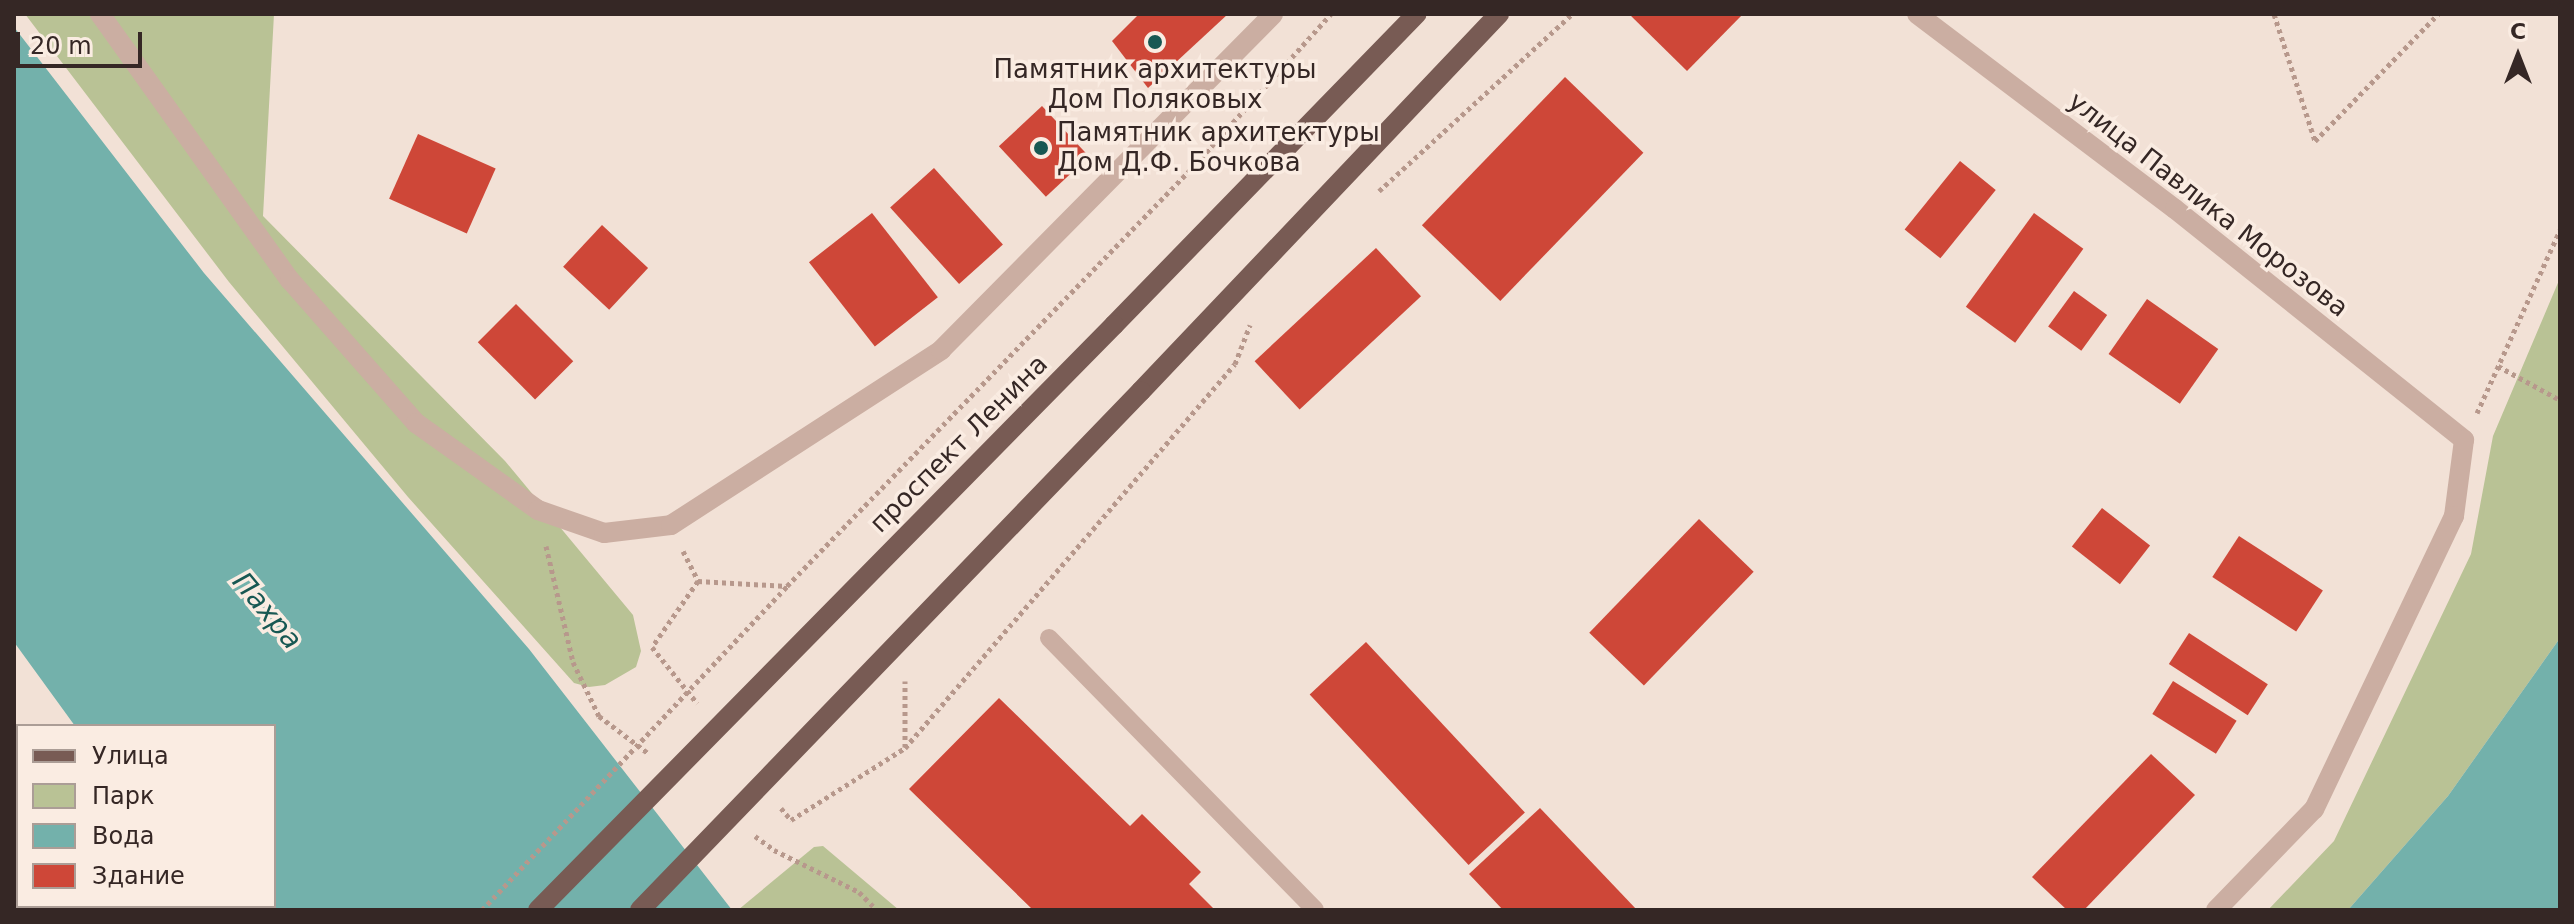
<!DOCTYPE html>
<html>
<head>
<meta charset="utf-8">
<style>
	body { margin:0 }
	#map { position:relative; width:2574px; height:924px; overflow:hidden; background:#f2e1d6; font-family:"DejaVu Sans",sans-serif }
	div>[style] { position:absolute }
	[style*='--x'] { left:calc(var(--x)*1px); top:calc(var(--y)*1px); width:calc(var(--w)*1px); rotate:calc(var(--a)*1deg) }
	.green>* { inset:0; background:#b9c295 }
	.water>* { inset:0; background:#73b1ab }
	.building>* { inset:0; background:#ce4738; transform-origin:0 0 }
	.path>* { height:5px; margin-top:-2.5px; transform-origin:0; background:repeating-linear-gradient(90deg,#b7988c 0 4px,transparent 0 8px) }
	.lane>* { height:18px; margin:-9px; padding:0 9px; transform-origin:9px; border-radius:9px; background:#cbaea2 }
	.street>* { height:20px; margin:-10px; padding:0 10px; transform-origin:10px; border-radius:10px; background:#cbaea2 }
	.primary>* { height:20px; margin:-10px; padding:0 10px; transform-origin:10px; border-radius:10px; background:#785b54 }
	.path-bridge>* { height:5px; margin-top:-2.5px; transform-origin:0; background:repeating-linear-gradient(90deg,#b7988c 0 4px,transparent 0 8px) }
	.primary-bridge>* { height:20px; margin:-10px; padding:0 10px; transform-origin:10px; border-radius:10px; background:#785b54 }
	.dots>* { width:22px; height:22px; translate:-50% -50%; box-sizing:border-box; border:4px solid #faece2; border-radius:50% }
	span { translate:-50% -50%; white-space:nowrap; text-align:center; line-height:1.15; -webkit-text-stroke:7px #faece2; paint-order:stroke }
	.poi-label { font-size:26px; color:#352725 }
	.left { translate:0 -50%; text-align:left }
	.street-label { font-size:26px; color:#352725 }
	.water-label { font-size:28px; color:#185853; font-style:italic }
	.frame { position:absolute; inset:0; border:16px solid #352725; pointer-events:none }
	.legend { position:absolute; left:16px; top:724px; width:260px; height:184px; box-sizing:border-box; background:#faece2; border:2px solid #ab9d96; margin:0; padding:10px 14px; list-style:none; font-size:24px; color:#352725 }
	.legend li { display:flex; align-items:center; gap:16px; height:40px }
	.legend b { width:40px; border:2px solid #ab9d96 }
	.north { position:absolute; left:2478px; top:16px; width:80px; height:80px; -webkit-text-stroke:6px #faece2; paint-order:stroke; rotate:0deg; font-size:22px; font-weight:700; line-height:32px; text-align:center; color:#352725 }
	.north::after { content:''; display:block; margin:auto; width:28px; height:36px; background:#352725; clip-path:polygon(50% 0,100% 100%,50% 72%,0 100%) }
	.scale { position:absolute; left:16px; top:32px; width:126px; height:36px; box-sizing:border-box; border:4px solid #352725; border-top:0; padding-left:10px; font-size:24px; line-height:28px; white-space:nowrap; color:#352725; -webkit-text-stroke:6px #faece2; paint-order:stroke }
</style>
</head>
<body>
<div id="map">
	<div class="green">
		<div style="clip-path:polygon(25px 14px,274px 14px,263px 216px,505px 461px,633px 615px,641px 651px,636px 667px,605px 685px,589px 687px,574px 683px,408px 497px,229px 282px)"></div>
		<div style="clip-path:polygon(2560px 278px,2560px 638px,2448px 796px,2348px 910px,2268px 910px,2334px 841px,2471px 554px,2493px 436px)"></div>
		<div style="clip-path:polygon(823px 846px,899px 910px,738px 910px,814px 847px)"></div>
	</div>
	<div class="water">
		<div style="clip-path:polygon(14px 27px,204px 273px,529px 649px,732px 910px,238px 910px,234px 906px,274px 906px,274px 726px,75px 726px,14px 642px)"></div>
		<div style="clip-path:polygon(2560px 638px,2560px 910px,2348px 910px,2448px 796px)"></div>
	</div>
	<div class="building">
		<div style="clip-path:polygon(1139px 14px,1228px 14px,1148px 88px,1112px 41px)"></div>
		<div style="clip-path:polygon(1629px 14px,1743px 14px,1687px 71px)"></div>
		<div style="left:1565px;top:77px;width:109px;height:206px;rotate:44deg"></div>
		<div style="left:1042px;top:106px;width:69px;height:59px;rotate:47deg"></div>
		<div style="left:418px;top:134px;width:85px;height:71px;rotate:24deg"></div>
		<div style="left:1960px;top:161px;width:46px;height:88px;rotate:39deg"></div>
		<div style="left:934px;top:168px;width:103px;height:59px;rotate:48deg"></div>
		<div style="left:872px;top:213px;width:107px;height:80px;rotate:52deg"></div>
		<div style="left:2034px;top:213px;width:61px;height:116px;rotate:36deg"></div>
		<div style="left:602px;top:225px;width:63px;height:57px;rotate:43deg"></div>
		<div style="left:1376px;top:248px;width:66px;height:166px;rotate:47deg"></div>
		<div style="left:2074px;top:291px;width:41px;height:44px;rotate:36deg"></div>
		<div style="left:2147px;top:299px;width:87px;height:67px;rotate:35deg"></div>
		<div style="left:516px;top:304px;width:81px;height:54px;rotate:45deg"></div>
		<div style="left:2102px;top:508px;width:61px;height:49px;rotate:38deg"></div>
		<div style="left:1699px;top:519px;width:76px;height:158px;rotate:44deg"></div>
		<div style="left:2239px;top:536px;width:100px;height:49px;rotate:33deg"></div>
		<div style="left:2189px;top:633px;width:94px;height:37px;rotate:33deg"></div>
		<div style="left:1366px;top:642px;width:233px;height:77px;rotate:47deg"></div>
		<div style="left:2173px;top:681px;width:75px;height:39px;rotate:32deg"></div>
		<div style="clip-path:polygon(999px 698px,1130px 826px,1142px 814px,1201px 872px,1189px 884px,1215px 910px,1033px 910px,909px 789px)"></div>
		<div style="clip-path:polygon(2151px 754px,2195px 795px,2084px 910px,2067px 910px,2032px 877px)"></div>
		<div style="clip-path:polygon(1540px 808px,1637px 910px,1503px 910px,1469px 874px)"></div>
	</div>
	<div class="path">
		<div style="--x:2274;--y:14;--w:133;--a:72.1"></div>
		<div style="--x:2315;--y:141;--w:177;--a:-45.9"></div>
		<div style="--x:1190;--y:170;--w:210;--a:-47.9"></div>
		<div style="--x:1379;--y:191;--w:262;--a:-42.5"></div>
		<div style="--x:2498;--y:366;--w:71;--a:28.7"></div>
		<div style="--x:2477;--y:413;--w:201;--a:-65.6"></div>
		<div style="--x:546;--y:546;--w:119;--a:76.9"></div>
		<div style="--x:573;--y:662;--w:60;--a:64.3"></div>
		<div style="--x:599;--y:716;--w:63;--a:37.2"></div>
		<div style="--x:683;--y:551;--w:34;--a:63"></div>
		<div style="--x:698;--y:581;--w:80;--a:124.9"></div>
		<div style="--x:652;--y:647;--w:72;--a:51.2"></div>
		<div style="--x:698;--y:581;--w:89;--a:3.2"></div>
		<div style="--x:905;--y:747;--w:66;--a:-90"></div>
		<div style="--x:781;--y:808;--w:16;--a:50"></div>
		<div style="--x:791;--y:820;--w:135;--a:-32.3"></div>
		<div style="--x:905;--y:748;--w:506;--a:-49.33"></div>
		<div style="--x:1235;--y:364;--w:42;--a:-69"></div>
		<div style="--x:755;--y:836;--w:24;--a:36"></div>
		<div style="--x:774;--y:850;--w:95;--a:26.3"></div>
		<div style="--x:859;--y:892;--w:25;--a:45"></div>
	</div>
	<div class="lane">
		<div style="--x:1049;--y:638;--w:380;--a:45.6"></div>
	</div>
	<div class="street">
		<div style="--x:100;--y:14;--w:327;--a:54.5"></div>
		<div style="--x:290;--y:280;--w:191;--a:48.6"></div>
		<div style="--x:416;--y:423;--w:150;--a:35.5"></div>
		<div style="--x:538;--y:510;--w:70;--a:19.2"></div>
		<div style="--x:604;--y:533;--w:67;--a:-6.8"></div>
		<div style="--x:671;--y:525;--w:322;--a:-32.9"></div>
		<div style="--x:941;--y:350;--w:472;--a:-45.3"></div>
		<div style="--x:1917;--y:14;--w:323;--a:37.1"></div>
		<div style="--x:2175;--y:209;--w:370;--a:38.6"></div>
		<div style="--x:2464;--y:440;--w:77;--a:97.5"></div>
		<div style="--x:2454;--y:516;--w:325;--a:115.5"></div>
		<div style="--x:2314;--y:809;--w:141;--a:134.1"></div>
	</div>
	<div class="primary">
		<div style="--x:1114;--y:325;--w:434;--a:-45.8"></div>
		<div style="--x:1141;--y:391;--w:520;--a:-46.48"></div>
	</div>
	<div class="path-bridge">
		<div style="--x:482;--y:910;--w:445;--a:-46.7"></div>
		<div style="--x:787;--y:586;--w:579;--a:-45.91"></div>
	</div>
	<div class="primary-bridge">
		<div style="--x:538;--y:910;--w:821;--a:-45.44"></div>
		<div style="--x:640;--y:910;--w:721;--a:-46.01"></div>
	</div>
	<div class="dots">
		<div style="left:1155px;top:42px;background:#185853"></div>
		<div style="left:1041px;top:148px;background:#185853"></div>
	</div>
	<div class="poi-label">
		<span style="left:1155px;top:85px">Памятник архитектуры<br>Дом Поляковых</span>
		<span class="left" style="left:1057px;top:148px">Памятник архитектуры<br>Дом Д.Ф. Бочкова</span>
	</div>
	<div class="street-label">
		<span style="left:2208px;top:205px;rotate:38deg">улица Павлика Морозова</span>
		<span style="left:959px;top:444px;rotate:-45deg">проспект Ленина</span>
	</div>
	<div class="water-label">
		<span style="left:267px;top:611px;rotate:50deg">Пахра</span>
	</div>
	<div class="frame"></div>
	<ul class="legend">
	<li><b style="height:10px;background:#785b54"></b>Улица</li>
	<li><b style="height:22px;background:#b9c295"></b>Парк</li>
	<li><b style="height:22px;background:#73b1ab"></b>Вода</li>
	<li><b style="height:22px;background:#ce4738"></b>Здание</li>
	</ul>
	<div class="north">С</div>
	<div class="scale">20 m</div>
</div>
</body>
</html>
